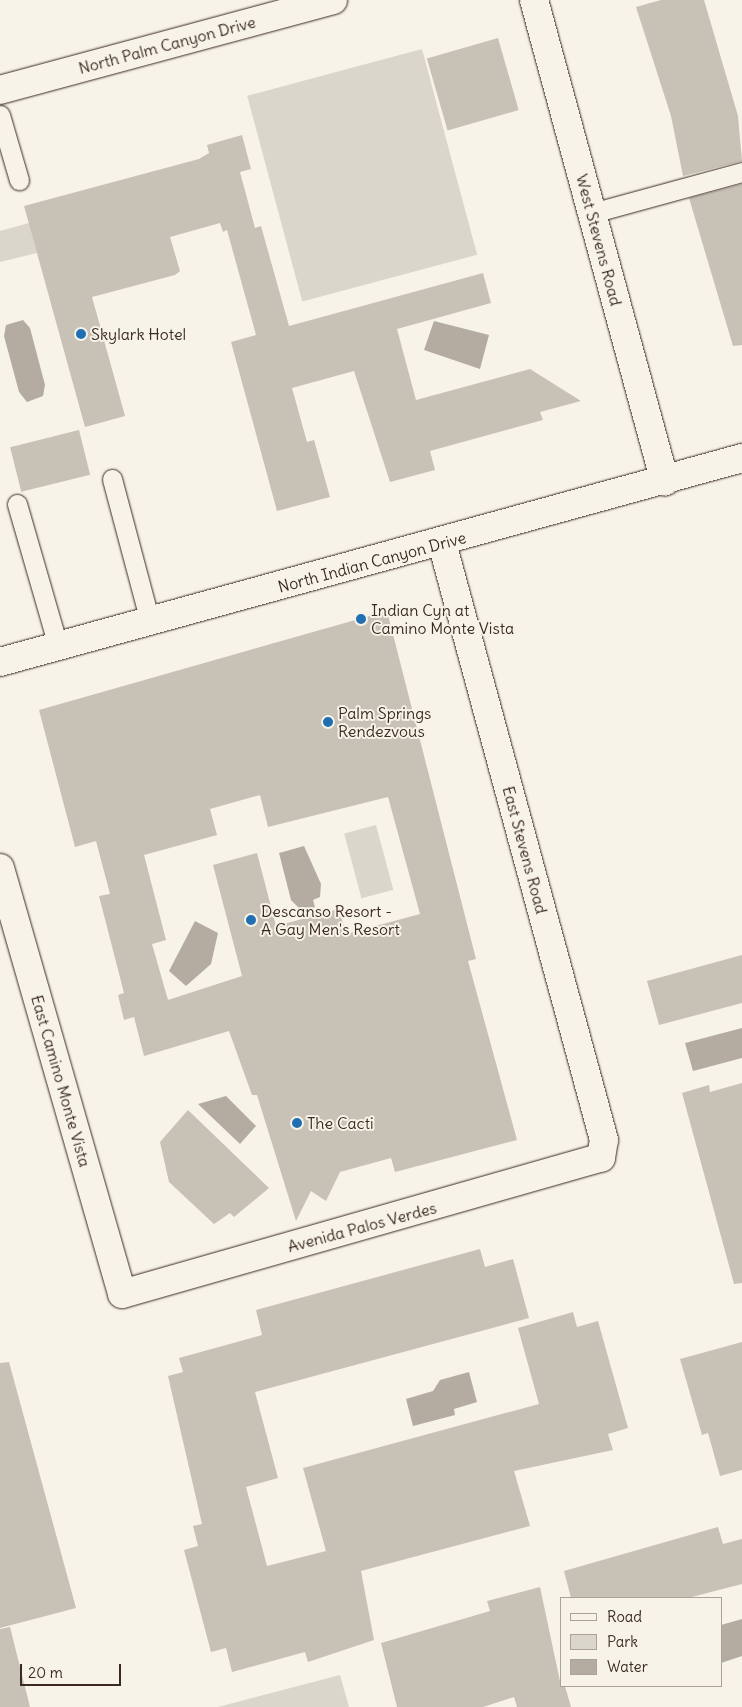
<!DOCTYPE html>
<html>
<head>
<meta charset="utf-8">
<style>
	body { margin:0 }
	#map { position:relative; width:742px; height:1707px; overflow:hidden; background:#f7f3e8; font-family:Delius,sans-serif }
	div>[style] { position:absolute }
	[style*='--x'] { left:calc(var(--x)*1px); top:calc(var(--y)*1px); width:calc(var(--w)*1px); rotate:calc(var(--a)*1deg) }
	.green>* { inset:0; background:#dbd6cb; transform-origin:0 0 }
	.water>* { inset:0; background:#b4aca0 }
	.building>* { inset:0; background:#c8c1b6; transform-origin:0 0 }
	.roads { filter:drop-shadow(0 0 1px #3b2a1e) drop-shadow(0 0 1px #3b2a1e) }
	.lane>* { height:19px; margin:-9.5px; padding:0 9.5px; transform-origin:9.5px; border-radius:9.5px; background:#f7f3e8 }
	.street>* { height:28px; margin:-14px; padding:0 14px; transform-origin:14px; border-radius:14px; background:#f7f3e8 }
	.secondary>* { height:28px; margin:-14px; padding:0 14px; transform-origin:14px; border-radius:14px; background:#f7f3e8 }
	.primary>* { height:28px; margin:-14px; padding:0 14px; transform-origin:14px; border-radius:14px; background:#f7f3e8 }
	.dots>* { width:14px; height:14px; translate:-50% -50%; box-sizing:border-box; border:2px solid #f7f3e8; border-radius:50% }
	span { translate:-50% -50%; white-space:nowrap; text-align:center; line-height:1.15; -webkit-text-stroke:4px #f7f3e8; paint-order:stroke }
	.street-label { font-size:16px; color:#3b2a1e }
	.poi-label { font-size:16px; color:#3b2a1e }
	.left { translate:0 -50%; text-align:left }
	.legend { position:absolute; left:560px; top:1597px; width:162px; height:90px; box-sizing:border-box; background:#f7f3e8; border:1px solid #aca397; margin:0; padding:6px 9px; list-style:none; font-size:15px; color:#3b2a1e }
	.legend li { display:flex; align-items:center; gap:10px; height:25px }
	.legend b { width:25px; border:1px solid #aca397 }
	.scale { position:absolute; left:20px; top:1664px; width:101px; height:22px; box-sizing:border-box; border:2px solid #3b2a1e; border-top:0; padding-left:6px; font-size:15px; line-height:18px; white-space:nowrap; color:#3b2a1e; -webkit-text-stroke:4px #f7f3e8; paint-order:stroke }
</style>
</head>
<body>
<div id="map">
	<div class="green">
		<div style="left:422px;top:49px;width:213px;height:181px;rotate:75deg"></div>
		<div style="clip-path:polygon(29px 223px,37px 253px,0 262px,0 231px)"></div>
		<div style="left:376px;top:825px;width:67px;height:33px;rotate:75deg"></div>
		<div style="clip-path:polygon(340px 1675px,349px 1707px,218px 1707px)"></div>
	</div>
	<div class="water">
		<div style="clip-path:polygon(23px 320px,30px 328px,45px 385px,43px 396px,27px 402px,19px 392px,4px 336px,6px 325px)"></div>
		<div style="clip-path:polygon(434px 321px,489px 335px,480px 369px,424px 350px)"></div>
		<div style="clip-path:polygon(304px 846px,321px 884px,320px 897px,313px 900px,315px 907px,302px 911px,291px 900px,279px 853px)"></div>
		<div style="clip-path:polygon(195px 921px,218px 933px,211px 964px,186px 986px,169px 971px)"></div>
		<div style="clip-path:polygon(742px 1028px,742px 1058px,693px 1071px,685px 1043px)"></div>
		<div style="clip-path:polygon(226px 1096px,256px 1126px,240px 1144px,198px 1104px)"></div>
		<div style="clip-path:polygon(469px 1372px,477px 1402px,454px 1409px,455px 1415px,413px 1426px,406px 1399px,433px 1391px,440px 1380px)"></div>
		<div style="clip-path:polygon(742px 1619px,742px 1656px,721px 1663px,721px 1625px)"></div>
	</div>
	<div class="building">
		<div style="clip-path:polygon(661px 0,704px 0,738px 116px,742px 161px,683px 176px,671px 116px,636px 7px)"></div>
		<div style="left:498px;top:38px;width:75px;height:74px;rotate:74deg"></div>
		<div style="clip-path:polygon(242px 135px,251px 169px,240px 172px,255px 228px,261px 226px,289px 326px,483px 273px,491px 303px,397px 329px,416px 400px,530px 369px,581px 401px,540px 412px,543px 420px,430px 451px,435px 470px,390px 482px,354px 371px,292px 388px,307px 442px,314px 440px,330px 497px,277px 511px,231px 342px,256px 335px,227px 230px,223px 232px,220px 223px,170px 237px,180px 271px,175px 275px,92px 297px,125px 416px,85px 427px,24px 206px,199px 159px,209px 153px,207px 145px)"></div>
		<div style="clip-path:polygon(742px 184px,742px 345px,733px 346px,689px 198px)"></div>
		<div style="left:79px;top:430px;width:46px;height:71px;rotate:76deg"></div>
		<div style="clip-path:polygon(evenodd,387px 611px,476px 959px,468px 961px,517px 1140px,395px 1172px,391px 1158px,340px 1172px,326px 1201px,311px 1191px,296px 1221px,257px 1095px,252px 1095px,229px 1031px,144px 1056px,134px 1017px,124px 1020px,118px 995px,124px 993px,99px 896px,110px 894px,96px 841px,75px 847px,39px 710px,387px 611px,260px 795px,268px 827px,388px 797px,420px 914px,346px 934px,339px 909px,276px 926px,257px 853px,213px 865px,242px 976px,168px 1000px,152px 944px,166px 940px,144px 855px,217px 835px,210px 809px,260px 795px)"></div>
		<div style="clip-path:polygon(742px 955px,742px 1003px,659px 1025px,647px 981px)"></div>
		<div style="clip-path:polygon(742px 1083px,742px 1283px,734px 1284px,682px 1093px,709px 1085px,710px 1092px)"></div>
		<div style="clip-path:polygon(188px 1110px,269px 1188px,234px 1217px,230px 1213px,214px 1224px,169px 1182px,160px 1142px)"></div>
		<div style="clip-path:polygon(480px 1249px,485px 1267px,513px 1259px,529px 1318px,255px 1392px,278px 1478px,246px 1487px,267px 1566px,326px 1551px,303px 1468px,539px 1404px,518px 1328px,573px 1312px,577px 1327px,598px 1321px,628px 1428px,608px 1434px,613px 1450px,514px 1471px,530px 1526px,361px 1571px,374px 1640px,308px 1662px,305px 1652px,232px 1672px,226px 1648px,211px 1652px,184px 1550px,198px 1546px,193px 1526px,202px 1524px,168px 1376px,183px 1372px,179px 1358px,262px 1335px,256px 1310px)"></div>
		<div style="clip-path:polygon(742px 1342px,742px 1470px,720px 1476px,708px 1433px,702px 1435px,680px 1359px)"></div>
		<div style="clip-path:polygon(9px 1362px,76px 1608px,0 1628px,0 1363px)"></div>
		<div style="clip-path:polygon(718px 1527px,723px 1544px,742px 1539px,742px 1584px,688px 1598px,571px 1598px,564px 1571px)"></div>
		<div style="clip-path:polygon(540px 1587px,561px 1686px,565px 1686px,571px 1707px,517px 1707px,514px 1697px,483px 1707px,397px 1707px,381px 1643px,490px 1611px,487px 1601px)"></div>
		<div style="clip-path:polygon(10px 1627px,30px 1707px,0 1707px,0 1629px)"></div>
	</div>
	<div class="roads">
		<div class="lane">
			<div style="--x:0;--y:115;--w:68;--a:73.7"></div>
			<div style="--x:592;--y:213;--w:156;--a:-15.3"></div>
			<div style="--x:112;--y:479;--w:148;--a:75.1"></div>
			<div style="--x:17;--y:504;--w:148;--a:73.9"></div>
		</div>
		<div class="street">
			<div style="--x:534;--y:0;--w:499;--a:74.8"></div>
			<div style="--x:0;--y:868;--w:443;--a:74"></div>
			<div style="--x:122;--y:1294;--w:498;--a:-15.9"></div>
			<div style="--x:601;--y:1158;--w:18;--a:-81"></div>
			<div style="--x:604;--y:1140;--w:619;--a:-105.18"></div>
		</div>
		<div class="secondary">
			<div style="--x:0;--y:662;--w:770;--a:-15.37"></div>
		</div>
		<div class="primary">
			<div style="--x:0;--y:90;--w:345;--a:-15.1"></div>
		</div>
	</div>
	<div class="dots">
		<div style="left:81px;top:334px;background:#1f6fb2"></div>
		<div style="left:361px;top:619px;background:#1f6fb2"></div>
		<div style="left:328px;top:722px;background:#1f6fb2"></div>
		<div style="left:251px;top:920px;background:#1f6fb2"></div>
		<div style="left:297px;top:1123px;background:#1f6fb2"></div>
	</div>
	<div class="street-label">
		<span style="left:167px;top:45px;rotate:-15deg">North Palm Canyon Drive</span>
		<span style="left:599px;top:240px;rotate:75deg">West Stevens Road</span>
		<span style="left:372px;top:562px;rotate:-15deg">North Indian Canyon Drive</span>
		<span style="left:525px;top:850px;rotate:75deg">East Stevens Road</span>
		<span style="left:61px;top:1081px;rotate:74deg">East Camino Monte Vista</span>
		<span style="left:362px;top:1227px;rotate:-15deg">Avenida Palos Verdes</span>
	</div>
	<div class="poi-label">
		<span class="left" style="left:91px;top:334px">Skylark Hotel</span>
		<span class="left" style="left:371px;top:619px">Indian Cyn at<br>Camino Monte Vista</span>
		<span class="left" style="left:338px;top:722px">Palm Springs<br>Rendezvous</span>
		<span class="left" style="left:261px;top:920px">Descanso Resort -<br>A Gay Men's Resort</span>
		<span class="left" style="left:307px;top:1123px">The Cacti</span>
	</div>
	<ul class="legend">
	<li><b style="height:6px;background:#f7f3e8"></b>Road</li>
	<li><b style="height:14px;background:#dbd6cb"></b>Park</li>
	<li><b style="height:14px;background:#b4aca0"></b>Water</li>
	</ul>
	<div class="scale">20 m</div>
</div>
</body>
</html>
